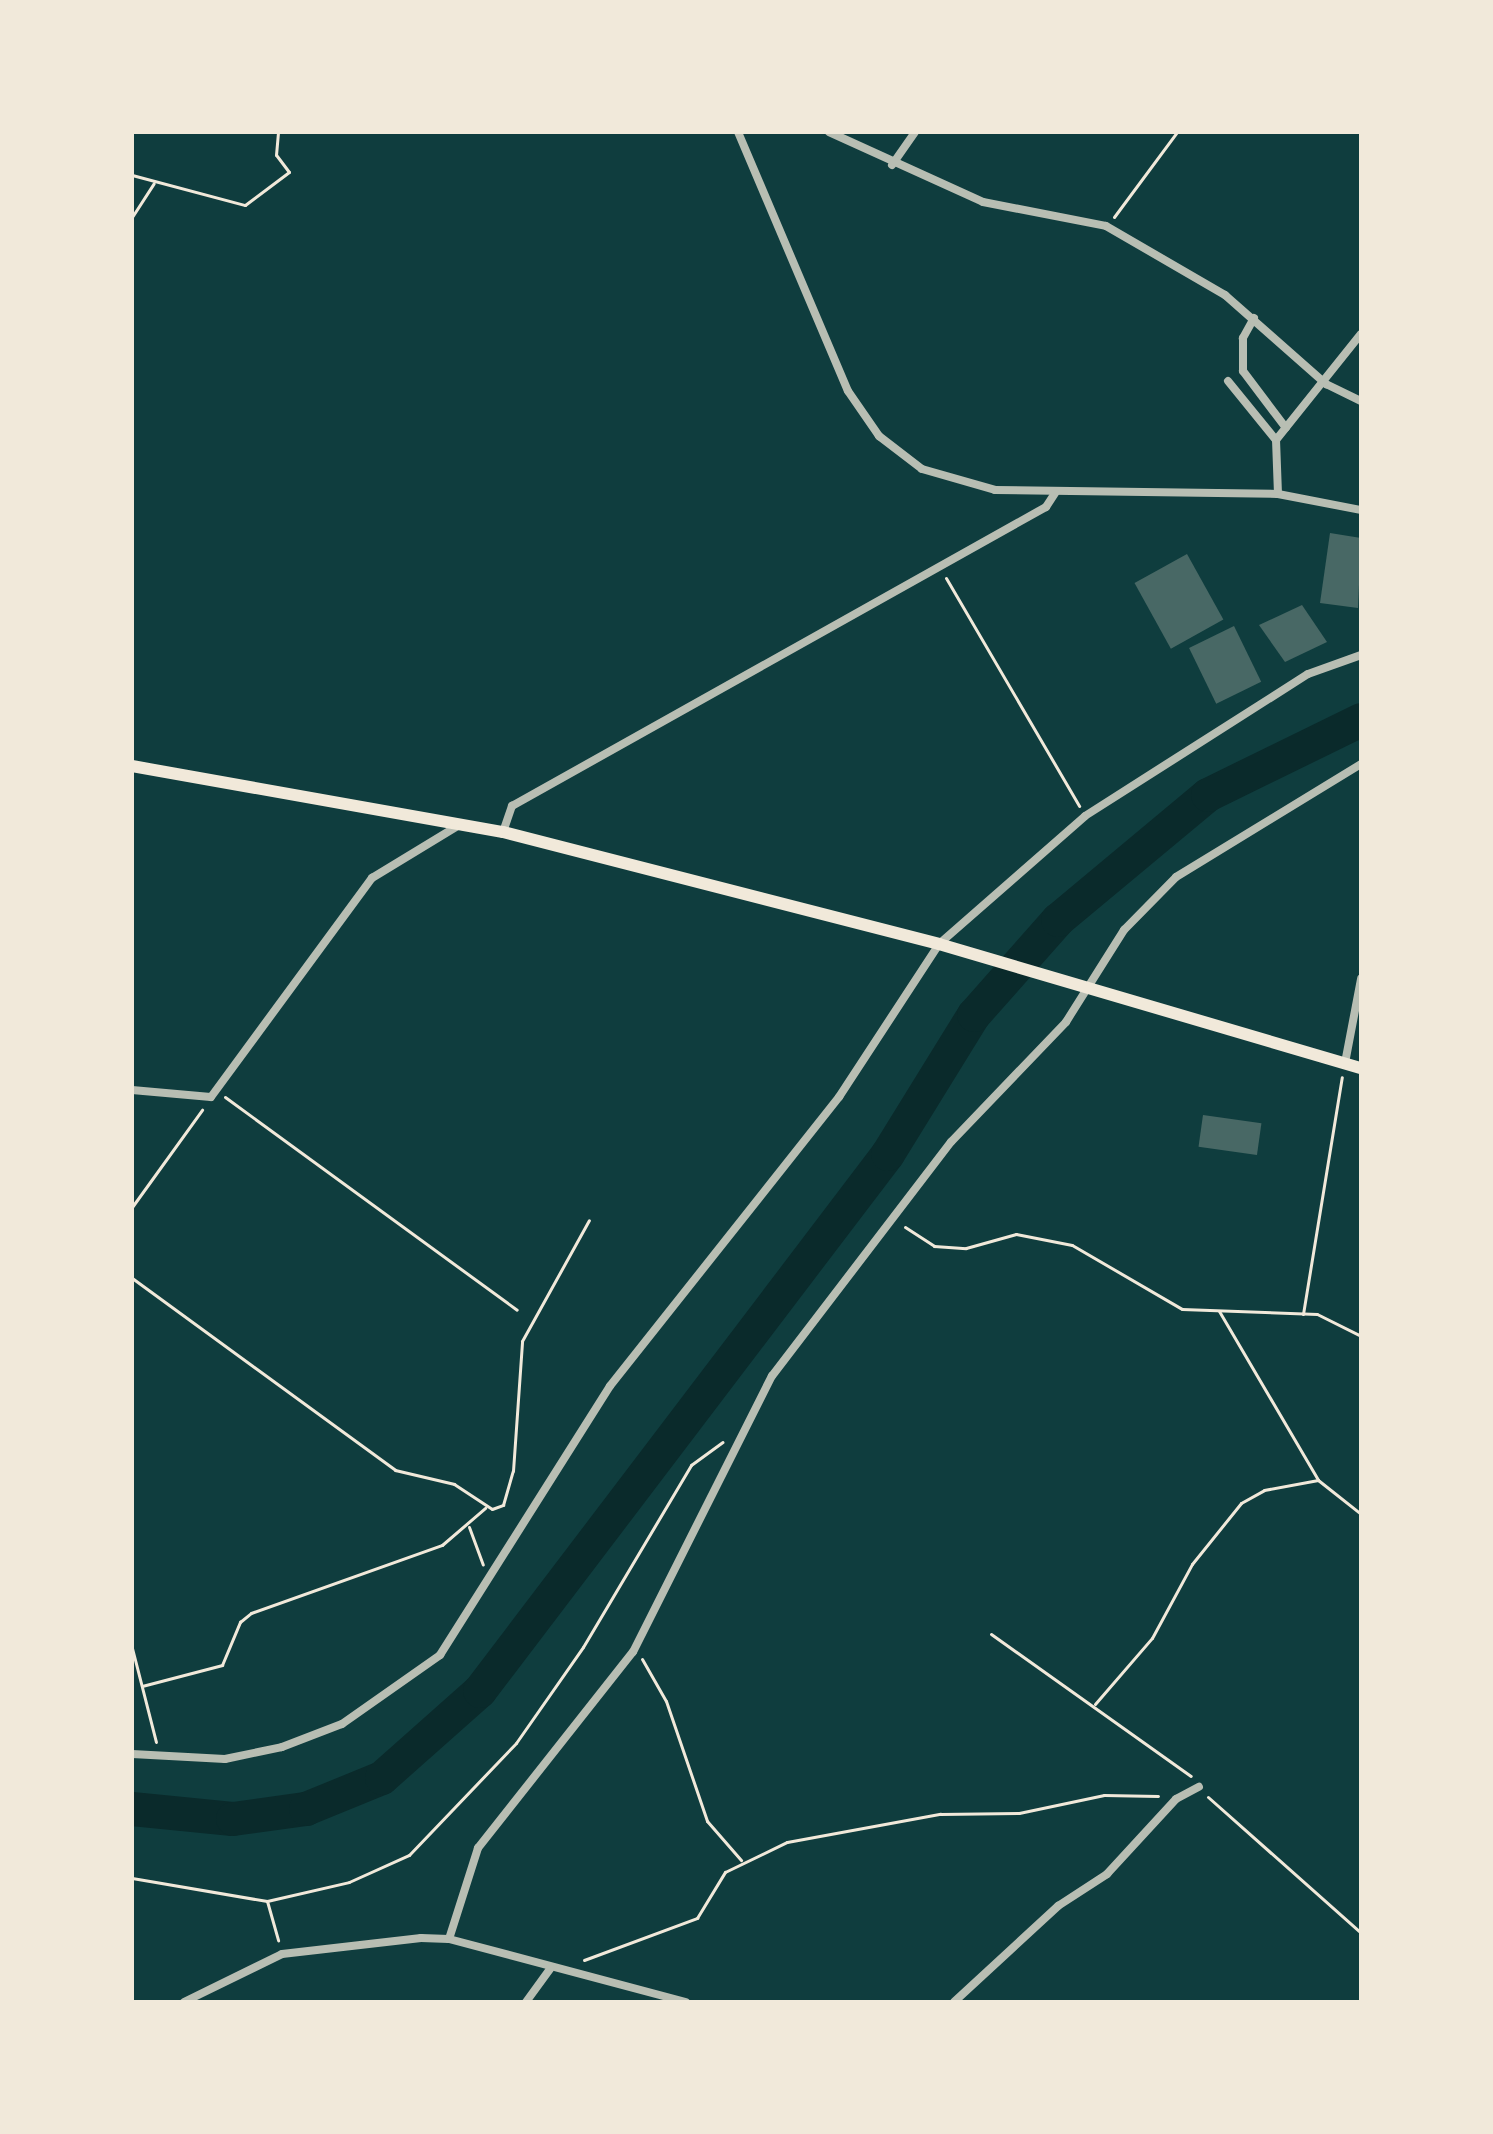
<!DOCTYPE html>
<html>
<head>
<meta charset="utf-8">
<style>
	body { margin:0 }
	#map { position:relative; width:1493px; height:2134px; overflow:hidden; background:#0f3d3e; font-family:"Fira Sans",sans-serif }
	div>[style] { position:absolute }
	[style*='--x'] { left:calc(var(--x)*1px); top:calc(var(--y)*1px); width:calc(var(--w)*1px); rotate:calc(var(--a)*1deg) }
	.river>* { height:34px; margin:-17px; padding:0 17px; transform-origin:17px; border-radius:17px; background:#0a2a2b }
	.building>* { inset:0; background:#486865; transform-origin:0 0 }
	.path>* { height:3px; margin:-1.5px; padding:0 1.5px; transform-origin:1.5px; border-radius:1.5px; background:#f1e9da }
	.minor>* { height:8px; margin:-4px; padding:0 4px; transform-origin:4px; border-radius:4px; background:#b8beb3 }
	.primary>* { height:12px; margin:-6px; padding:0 6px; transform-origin:6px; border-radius:6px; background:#f1e9da }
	span { translate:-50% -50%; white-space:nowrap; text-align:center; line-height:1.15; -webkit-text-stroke:8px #f1e9da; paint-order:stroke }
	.frame { position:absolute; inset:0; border:134px solid #f1e9da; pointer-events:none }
</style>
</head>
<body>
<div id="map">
	<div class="river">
		<div style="--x:132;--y:1809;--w:101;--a:5.7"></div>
		<div style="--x:233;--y:1819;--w:74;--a:-7.8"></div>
		<div style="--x:306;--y:1809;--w:82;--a:-22.2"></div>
		<div style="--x:382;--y:1778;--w:131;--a:-41.6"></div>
		<div style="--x:480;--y:1691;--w:674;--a:-52.77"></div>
		<div style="--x:888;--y:1154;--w:163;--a:-58.3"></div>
		<div style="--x:974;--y:1015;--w:127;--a:-48.5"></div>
		<div style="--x:1058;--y:920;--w:195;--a:-39.8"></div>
		<div style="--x:1208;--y:795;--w:170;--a:-26.1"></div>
	</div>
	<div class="building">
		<div style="clip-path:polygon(1330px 533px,1361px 538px,1358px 608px,1320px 603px)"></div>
		<div style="left:1187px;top:554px;width:75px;height:60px;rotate:61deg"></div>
		<div style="clip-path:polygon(1302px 605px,1327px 642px,1285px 662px,1259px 625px)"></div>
		<div style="left:1234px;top:626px;width:62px;height:50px;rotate:64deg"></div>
		<div style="left:1203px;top:1115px;width:59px;height:32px;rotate:8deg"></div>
	</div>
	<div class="path">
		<div style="--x:132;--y:175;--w:117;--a:14.9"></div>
		<div style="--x:245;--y:205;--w:55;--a:-36.9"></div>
		<div style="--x:289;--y:172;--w:21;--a:-127"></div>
		<div style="--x:276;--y:155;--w:23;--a:-85"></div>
		<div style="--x:132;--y:217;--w:40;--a:-57.1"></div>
		<div style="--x:1114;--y:217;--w:106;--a:-53.5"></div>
		<div style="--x:946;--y:578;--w:264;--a:59.7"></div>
		<div style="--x:225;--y:1097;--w:361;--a:36.1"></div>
		<div style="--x:132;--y:1207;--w:120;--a:-54.2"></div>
		<div style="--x:905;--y:1227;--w:35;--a:33"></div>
		<div style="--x:934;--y:1246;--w:32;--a:4"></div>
		<div style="--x:966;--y:1248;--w:52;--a:-15.6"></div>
		<div style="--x:1016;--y:1234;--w:57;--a:11.1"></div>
		<div style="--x:1072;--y:1245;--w:127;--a:30.2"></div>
		<div style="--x:1182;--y:1309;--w:135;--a:2.1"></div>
		<div style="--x:1317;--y:1314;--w:49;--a:26.6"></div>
		<div style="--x:132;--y:1278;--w:326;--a:36.1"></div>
		<div style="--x:395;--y:1470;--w:61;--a:13.3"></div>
		<div style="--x:454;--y:1484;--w:45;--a:33.3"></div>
		<div style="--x:492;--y:1509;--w:12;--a:-20"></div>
		<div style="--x:503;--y:1505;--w:35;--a:-74"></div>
		<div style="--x:513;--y:1471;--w:130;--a:-86"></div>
		<div style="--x:522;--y:1341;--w:138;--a:-61"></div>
		<div style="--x:1219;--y:1311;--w:196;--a:59.6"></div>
		<div style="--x:1318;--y:1480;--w:55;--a:38.3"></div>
		<div style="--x:1303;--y:1314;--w:240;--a:-80.7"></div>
		<div style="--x:469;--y:1527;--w:40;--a:69.8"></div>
		<div style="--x:991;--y:1634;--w:245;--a:35.4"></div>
		<div style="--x:132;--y:1648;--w:97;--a:75.7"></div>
		<div style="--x:642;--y:1659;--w:48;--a:60.3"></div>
		<div style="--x:666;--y:1701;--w:127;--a:71.1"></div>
		<div style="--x:707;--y:1821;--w:52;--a:48.9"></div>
		<div style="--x:142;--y:1686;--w:83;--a:-14.7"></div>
		<div style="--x:222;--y:1665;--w:47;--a:-67.3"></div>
		<div style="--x:240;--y:1622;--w:14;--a:-39"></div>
		<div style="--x:251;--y:1613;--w:203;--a:-19.6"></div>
		<div style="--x:442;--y:1545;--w:57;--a:-40.7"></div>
		<div style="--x:1095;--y:1704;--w:87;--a:-49.2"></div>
		<div style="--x:1152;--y:1638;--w:84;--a:-61.6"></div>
		<div style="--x:1192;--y:1564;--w:78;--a:-51.2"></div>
		<div style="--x:1241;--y:1503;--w:26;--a:-29"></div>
		<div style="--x:1264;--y:1490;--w:55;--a:-10.5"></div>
		<div style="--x:1208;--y:1797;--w:205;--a:41.6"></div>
		<div style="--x:132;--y:1878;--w:137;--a:9.7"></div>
		<div style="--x:267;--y:1901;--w:84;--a:-13"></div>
		<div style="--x:349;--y:1882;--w:66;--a:-24.2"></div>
		<div style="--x:409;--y:1855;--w:155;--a:-46.3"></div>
		<div style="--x:516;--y:1743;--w:117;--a:-55.1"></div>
		<div style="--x:583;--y:1647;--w:212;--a:-59.3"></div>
		<div style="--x:691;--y:1465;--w:39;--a:-36"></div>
		<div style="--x:267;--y:1901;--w:41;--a:74.2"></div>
		<div style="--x:584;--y:1960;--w:121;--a:-20.4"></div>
		<div style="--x:697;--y:1918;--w:54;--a:-58.7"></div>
		<div style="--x:725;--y:1872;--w:69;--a:-25.8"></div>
		<div style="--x:787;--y:1842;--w:156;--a:-10.4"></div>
		<div style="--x:940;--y:1814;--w:79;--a:-0.7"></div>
		<div style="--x:1019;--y:1813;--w:87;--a:-12"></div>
		<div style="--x:1104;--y:1795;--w:54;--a:1.1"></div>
	</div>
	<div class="minor">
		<div style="--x:738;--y:132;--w:281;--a:67"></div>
		<div style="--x:848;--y:391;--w:55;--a:55.4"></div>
		<div style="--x:879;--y:436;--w:54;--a:37.5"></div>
		<div style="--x:922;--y:469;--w:76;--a:16"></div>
		<div style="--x:995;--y:490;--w:283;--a:0.8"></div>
		<div style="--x:1278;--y:494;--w:85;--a:10.9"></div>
		<div style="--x:829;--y:132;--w:169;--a:24.4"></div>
		<div style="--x:983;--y:202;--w:125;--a:11"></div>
		<div style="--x:1106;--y:226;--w:138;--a:30.1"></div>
		<div style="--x:1225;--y:295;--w:135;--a:41.4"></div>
		<div style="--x:1326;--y:384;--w:39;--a:26"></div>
		<div style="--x:892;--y:165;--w:40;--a:-55.1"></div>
		<div style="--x:1254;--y:318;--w:23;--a:119"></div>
		<div style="--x:1243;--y:338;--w:33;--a:90"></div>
		<div style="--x:1243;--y:371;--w:71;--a:53"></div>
		<div style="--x:1228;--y:381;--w:76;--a:50.9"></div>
		<div style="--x:1278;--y:494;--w:54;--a:-92.1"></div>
		<div style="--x:1276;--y:440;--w:136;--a:-51.3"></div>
		<div style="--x:503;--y:832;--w:28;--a:-71"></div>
		<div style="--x:512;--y:806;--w:612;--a:-29.25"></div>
		<div style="--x:1046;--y:507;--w:17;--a:-57"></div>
		<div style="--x:1345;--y:1063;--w:86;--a:-79.2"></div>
		<div style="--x:132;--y:1090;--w:79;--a:5.1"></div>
		<div style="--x:211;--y:1097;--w:272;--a:-53.7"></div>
		<div style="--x:372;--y:878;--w:102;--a:-31.3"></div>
		<div style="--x:132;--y:1754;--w:93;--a:3.1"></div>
		<div style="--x:225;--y:1759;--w:58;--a:-11.9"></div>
		<div style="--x:282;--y:1747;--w:64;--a:-21"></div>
		<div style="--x:342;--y:1724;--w:120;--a:-35.1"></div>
		<div style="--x:440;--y:1655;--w:318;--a:-57.7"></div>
		<div style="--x:610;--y:1386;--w:369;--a:-51.6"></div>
		<div style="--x:839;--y:1097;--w:183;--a:-56.8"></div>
		<div style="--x:939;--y:944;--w:194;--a:-41.2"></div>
		<div style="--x:1085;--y:816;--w:264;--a:-32.5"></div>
		<div style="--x:1308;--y:674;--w:56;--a:-19.7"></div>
		<div style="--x:449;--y:1939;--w:96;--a:-72.3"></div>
		<div style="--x:478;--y:1848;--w:250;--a:-51.7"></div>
		<div style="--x:633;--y:1652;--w:309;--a:-63.3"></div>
		<div style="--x:772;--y:1376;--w:295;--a:-52.6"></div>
		<div style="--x:951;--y:1142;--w:166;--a:-46.2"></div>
		<div style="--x:1066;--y:1022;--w:109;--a:-57.8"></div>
		<div style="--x:1124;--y:930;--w:74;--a:-45.5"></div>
		<div style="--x:1176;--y:877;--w:217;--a:-31.4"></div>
		<div style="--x:184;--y:2002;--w:109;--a:-26.1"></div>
		<div style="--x:282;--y:1954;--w:140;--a:-6.6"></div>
		<div style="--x:421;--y:1938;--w:28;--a:2"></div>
		<div style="--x:449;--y:1939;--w:245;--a:14.9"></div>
		<div style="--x:526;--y:2002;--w:41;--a:-54"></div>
		<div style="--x:954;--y:2002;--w:142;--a:-42.7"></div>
		<div style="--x:1058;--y:1906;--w:59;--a:-33.1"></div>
		<div style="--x:1107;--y:1874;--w:102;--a:-47.4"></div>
		<div style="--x:1176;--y:1799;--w:26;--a:-28"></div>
	</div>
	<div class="primary">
		<div style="--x:132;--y:766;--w:377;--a:10.1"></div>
		<div style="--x:503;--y:832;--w:450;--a:14.4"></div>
		<div style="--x:939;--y:944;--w:440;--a:16.4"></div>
	</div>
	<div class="frame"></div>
</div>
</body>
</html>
